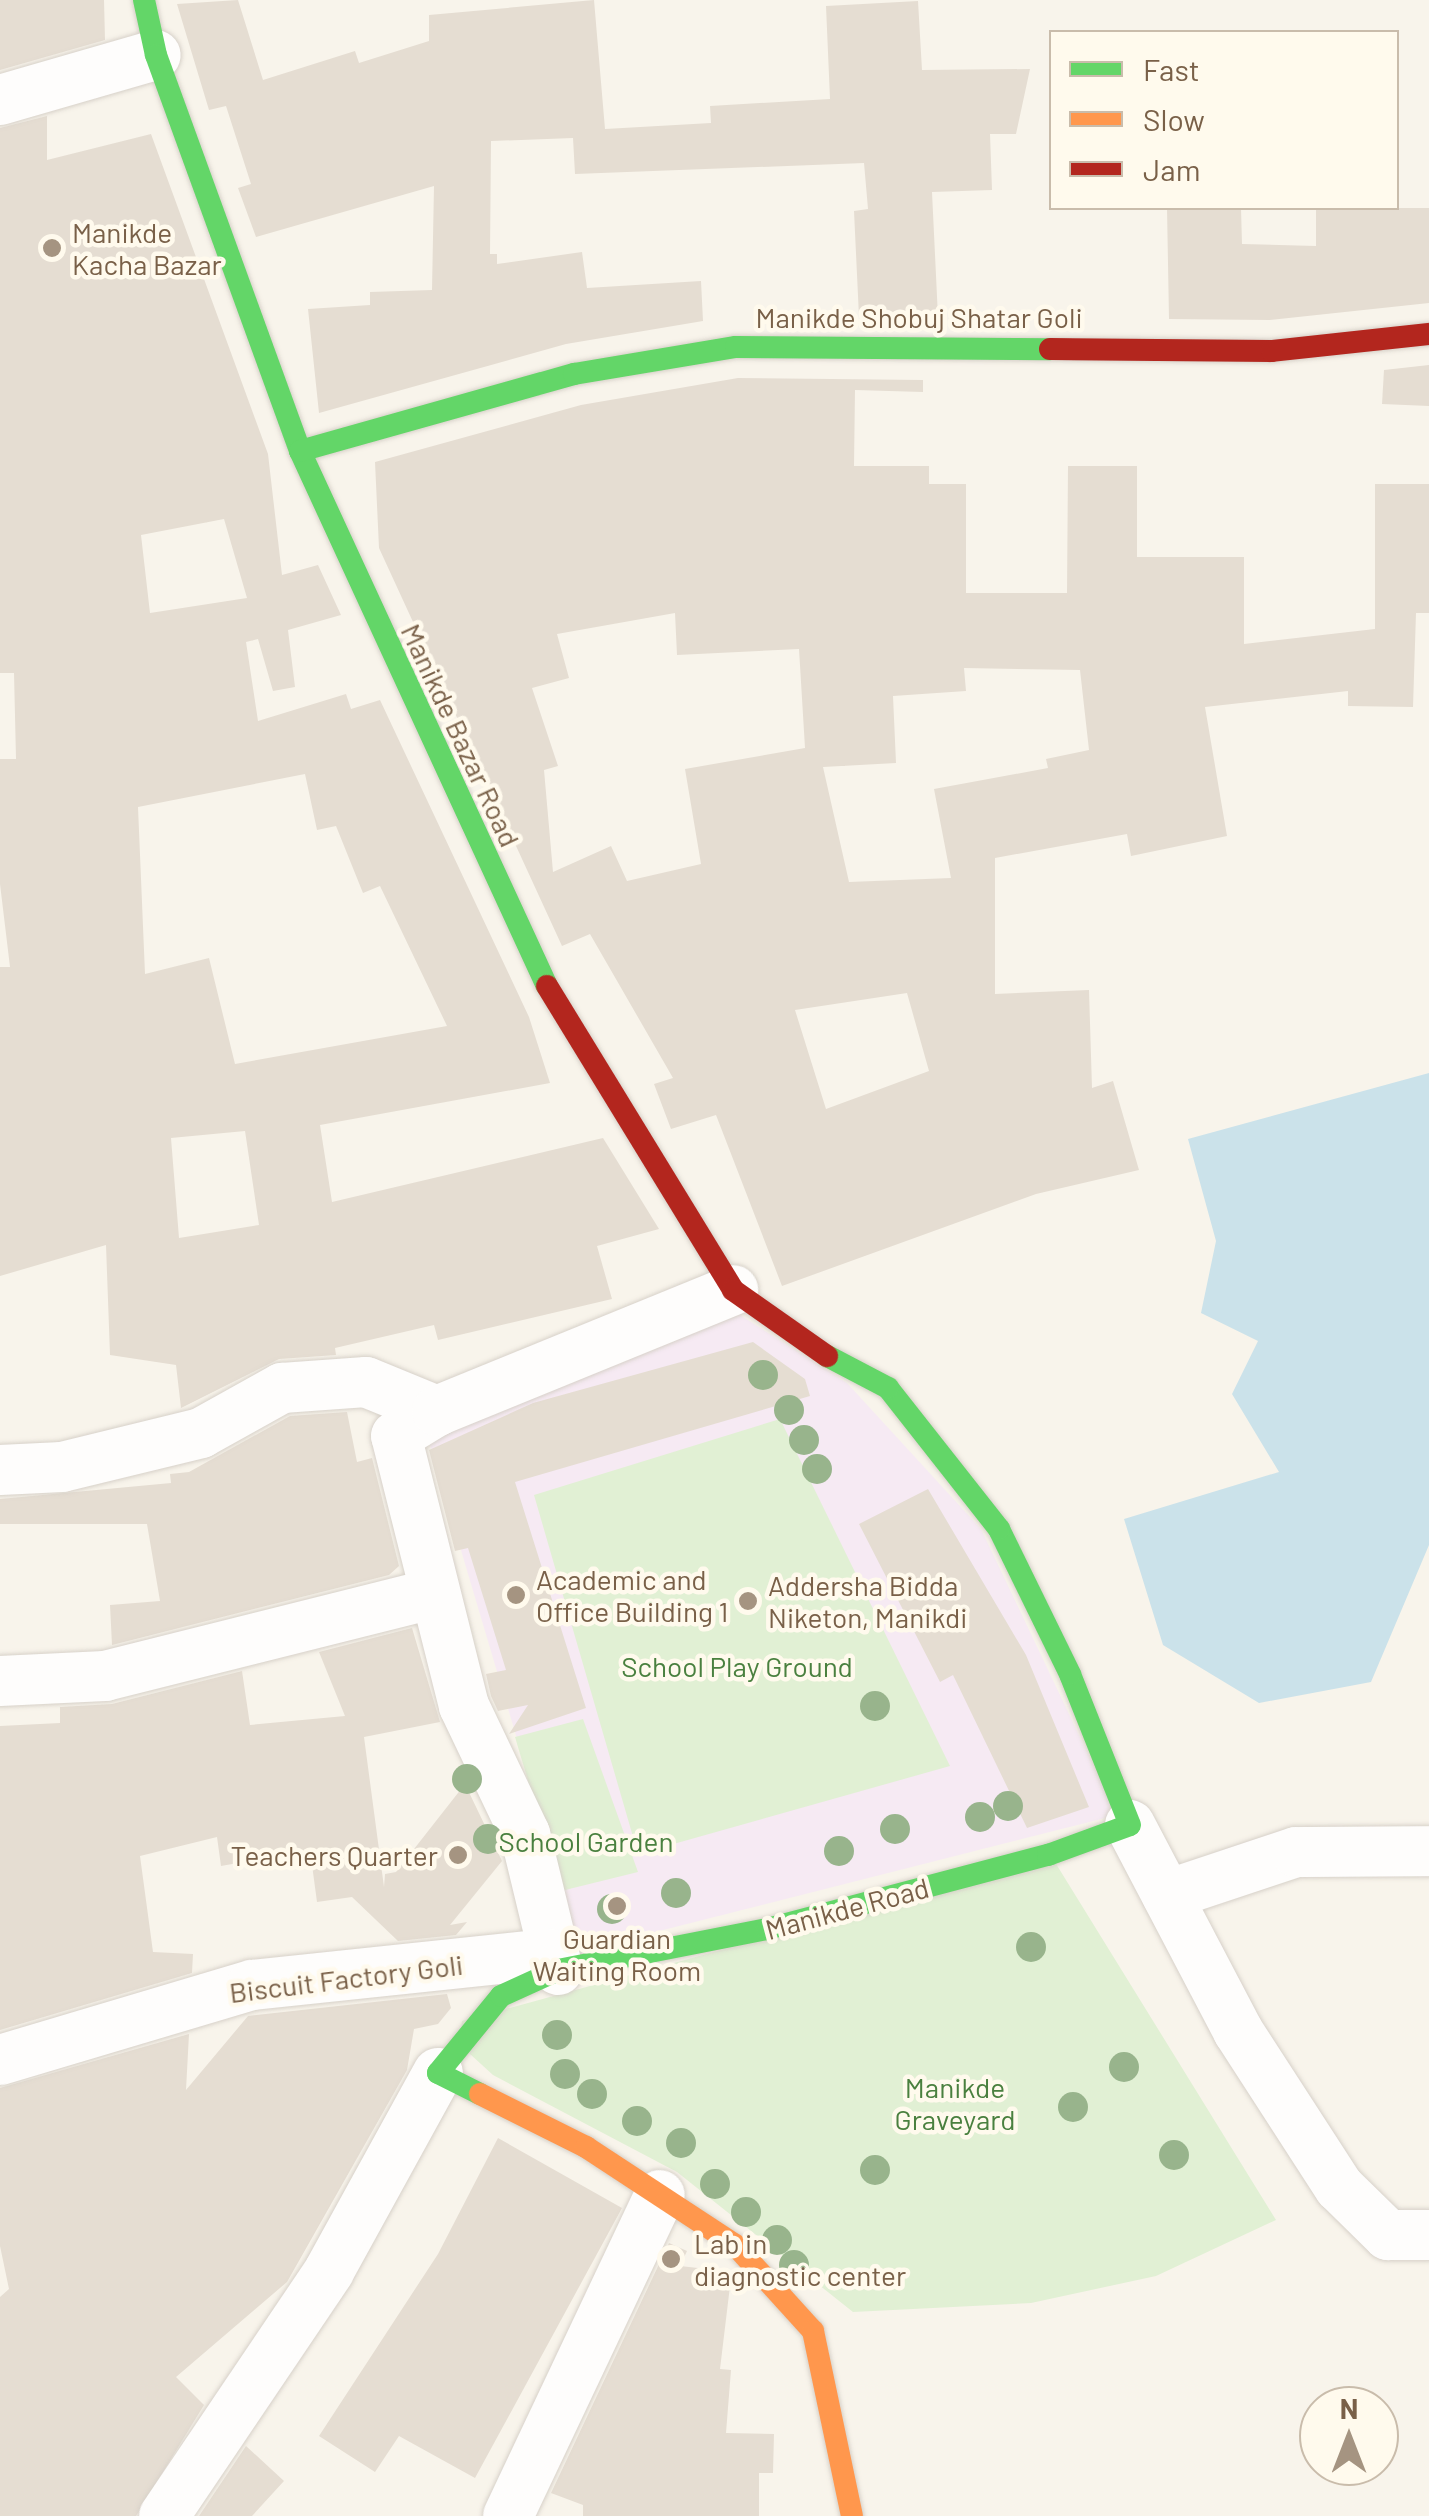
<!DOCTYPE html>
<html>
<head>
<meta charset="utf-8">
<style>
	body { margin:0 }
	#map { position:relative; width:1429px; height:2516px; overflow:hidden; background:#f8f4eb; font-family:Barlow,sans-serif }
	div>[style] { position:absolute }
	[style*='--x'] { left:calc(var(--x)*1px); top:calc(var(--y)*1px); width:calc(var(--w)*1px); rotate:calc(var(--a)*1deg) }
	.education>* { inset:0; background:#f6eaf3 }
	.green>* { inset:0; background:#e1f0d4 }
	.water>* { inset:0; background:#cbe2ea }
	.building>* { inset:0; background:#e5ddd2 }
	.roads { filter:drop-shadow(0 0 2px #d7d1c9) drop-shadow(0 0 2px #d7d1c9) }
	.street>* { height:50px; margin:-25px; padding:0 25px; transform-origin:25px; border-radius:25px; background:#fefdfc }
	.fast>* { height:22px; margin:-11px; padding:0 11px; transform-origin:11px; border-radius:11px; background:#63d668 }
	.slow>* { height:22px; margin:-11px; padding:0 11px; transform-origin:11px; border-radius:11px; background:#ff974d }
	.jam>* { height:22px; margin:-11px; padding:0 11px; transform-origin:11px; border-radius:11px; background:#b3261e }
	.trees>* { width:30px; height:30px; margin:-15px; border-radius:50%; background:#98b48c }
	.dots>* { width:28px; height:28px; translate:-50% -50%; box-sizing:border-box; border:5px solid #fffaed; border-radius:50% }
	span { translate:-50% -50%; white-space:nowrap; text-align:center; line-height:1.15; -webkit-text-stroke:9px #fffaed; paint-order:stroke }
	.poi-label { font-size:28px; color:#796048 }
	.left { translate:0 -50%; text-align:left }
	.right { translate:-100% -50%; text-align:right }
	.street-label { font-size:28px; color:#796048 }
	.park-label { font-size:28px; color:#4a803f }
	.legend { position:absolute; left:1049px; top:30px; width:350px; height:180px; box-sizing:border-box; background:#fffaed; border:2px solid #c9bcab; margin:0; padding:12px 18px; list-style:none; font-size:30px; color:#796048 }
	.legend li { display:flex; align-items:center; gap:20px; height:50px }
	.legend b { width:50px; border:2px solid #c9bcab }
	.north { position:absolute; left:1299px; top:2386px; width:100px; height:100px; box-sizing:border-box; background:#fffaed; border:2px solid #c9bcab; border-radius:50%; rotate:0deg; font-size:28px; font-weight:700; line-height:40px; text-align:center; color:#796048 }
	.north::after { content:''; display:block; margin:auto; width:35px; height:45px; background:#a59481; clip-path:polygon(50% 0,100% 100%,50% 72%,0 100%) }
</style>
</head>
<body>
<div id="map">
	<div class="education">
		<div style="clip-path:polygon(740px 1315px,847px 1383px,981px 1529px,1117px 1815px,580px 1951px,425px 1429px)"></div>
	</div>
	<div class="green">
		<div style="clip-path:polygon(780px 1419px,950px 1766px,638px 1854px,534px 1495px)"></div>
		<div style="clip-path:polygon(583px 1719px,638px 1872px,561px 1891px,515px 1737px)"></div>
		<div style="clip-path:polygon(1053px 1859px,1276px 2220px,1156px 2276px,1031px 2303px,853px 2312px,677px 2172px,493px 2075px,459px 2044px,462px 2021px)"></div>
	</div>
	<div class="water">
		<div style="clip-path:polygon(1429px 1073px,1429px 1545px,1371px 1682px,1259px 1703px,1163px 1645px,1124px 1519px,1279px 1472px,1232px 1394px,1258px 1341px,1201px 1313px,1216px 1241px,1188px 1139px)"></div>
	</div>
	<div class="building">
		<div style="clip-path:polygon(0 0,104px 0,105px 40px,0 70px)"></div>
		<div style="clip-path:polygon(238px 0,263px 80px,355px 51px,359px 63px,429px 41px,429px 15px,594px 0,605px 129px,711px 123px,710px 106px,830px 99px,826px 6px,918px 1px,922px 70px,1030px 69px,1016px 134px,990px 134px,992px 190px,932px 192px,938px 317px,859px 317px,854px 211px,868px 209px,864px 163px,575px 174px,573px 138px,491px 141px,490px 254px,497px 254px,497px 264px,582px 252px,587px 288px,701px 281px,703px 321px,566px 344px,319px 413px,308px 309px,370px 305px,370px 292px,432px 290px,434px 186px,256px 237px,238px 188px,251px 184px,226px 106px,209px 110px,177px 4px)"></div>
		<div style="clip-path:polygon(evenodd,47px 116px,47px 160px,151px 134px,268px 454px,282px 575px,318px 565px,341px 615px,288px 630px,295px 687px,273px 691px,258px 639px,246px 642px,258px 721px,346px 694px,351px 709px,380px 700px,529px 1017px,550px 1083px,320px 1125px,332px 1202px,603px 1138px,659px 1229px,597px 1246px,612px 1299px,438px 1340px,434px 1325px,335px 1348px,336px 1355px,279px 1359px,181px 1408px,176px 1365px,110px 1355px,106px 1245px,0 1276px,0 967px,10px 967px,0 884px,0 759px,16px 759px,14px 673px,0 673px,0 128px,47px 116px,224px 519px,247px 598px,150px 613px,141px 535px,224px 519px,47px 116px,305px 774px,317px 830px,336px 826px,363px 893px,380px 886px,447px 1026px,235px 1064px,209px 958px,145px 974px,138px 807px,305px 774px,47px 116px,245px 1131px,259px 1225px,179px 1238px,171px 1138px,245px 1131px)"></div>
		<div style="clip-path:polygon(1167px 208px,1241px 208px,1242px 244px,1316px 246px,1316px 208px,1429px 208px,1429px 303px,1270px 320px,1169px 319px)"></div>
		<div style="clip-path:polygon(1429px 365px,1429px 406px,1382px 404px,1384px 370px)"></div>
		<div style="clip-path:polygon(evenodd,738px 378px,923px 380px,923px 392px,855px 390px,854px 466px,929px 466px,929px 484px,966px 484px,966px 593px,1067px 593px,1068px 466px,1137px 466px,1137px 557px,1244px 557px,1244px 644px,1375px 629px,1375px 484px,1429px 484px,1429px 613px,1416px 613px,1413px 707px,1348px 706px,1348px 691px,1205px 707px,1227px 836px,1131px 856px,1127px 834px,995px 858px,995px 994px,1089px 990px,1092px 1088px,1113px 1081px,1139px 1170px,1036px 1194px,782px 1286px,716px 1115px,671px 1129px,654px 1084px,673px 1078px,590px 934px,562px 946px,379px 548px,375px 462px,581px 405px,738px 378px,675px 613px,677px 655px,799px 649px,805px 748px,685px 769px,701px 864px,627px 881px,611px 846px,553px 872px,544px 770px,558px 766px,532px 688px,569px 678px,557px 634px,675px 613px,738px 378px,964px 668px,1080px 670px,1089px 750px,1046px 759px,1048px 768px,934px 789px,951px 878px,849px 882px,823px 767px,896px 763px,893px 696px,966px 691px,964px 668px,738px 378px,907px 993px,929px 1071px,826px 1109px,795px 1010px,907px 993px)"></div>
		<div style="clip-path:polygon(753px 1342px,805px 1379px,810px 1396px,515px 1482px,586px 1708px,509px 1734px,528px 1705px,498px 1711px,491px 1696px,486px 1674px,506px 1670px,468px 1548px,455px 1551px,429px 1450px,533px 1403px)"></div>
		<div style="clip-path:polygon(347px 1412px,357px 1462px,372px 1458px,399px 1566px,389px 1575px,112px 1645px,110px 1605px,160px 1601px,147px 1524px,0 1524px,0 1499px,171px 1483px,170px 1474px,189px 1472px,290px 1416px)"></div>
		<div style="clip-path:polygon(928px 1489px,1026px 1655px,1089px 1807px,1027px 1828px,953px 1675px,940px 1682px,859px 1524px)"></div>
		<div style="clip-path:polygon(412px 1628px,440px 1722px,364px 1737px,384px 1887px,385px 1874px,396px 1872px,465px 1784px,502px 1861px,450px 1925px,467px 1922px,456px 1935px,398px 1941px,352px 1897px,317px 1902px,310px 1850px,221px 1866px,217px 1837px,140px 1856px,153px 1952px,193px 1954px,192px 1973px,0 2030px,0 1726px,60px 1723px,60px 1707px,112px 1704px,242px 1671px,250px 1725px,345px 1716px,319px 1652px)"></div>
		<div style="clip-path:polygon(447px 1994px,451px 2008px,438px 2024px,414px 2029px,407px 2070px,287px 2282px,176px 2377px,204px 2405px,136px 2516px,0 2516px,0 2297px,9px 2289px,0 2246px,0 2088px,189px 2034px,186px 2090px,248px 2016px)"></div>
		<div style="clip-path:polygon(498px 2138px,622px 2208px,475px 2478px,399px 2436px,375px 2472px,319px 2436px,438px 2254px)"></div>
		<div style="clip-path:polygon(669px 2243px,687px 2251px,680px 2266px,716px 2270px,730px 2286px,720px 2369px,731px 2370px,726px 2433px,774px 2434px,773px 2473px,759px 2473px,759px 2516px,583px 2516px,583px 2505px,551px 2493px)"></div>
		<div style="clip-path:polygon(246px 2446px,284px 2481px,252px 2516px,199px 2516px)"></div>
	</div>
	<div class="roads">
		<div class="street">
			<div style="--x:0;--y:100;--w:162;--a:-16.1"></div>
			<div style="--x:0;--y:1470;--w:62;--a:-2.8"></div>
			<div style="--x:62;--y:1467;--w:143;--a:-13.7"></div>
			<div style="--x:201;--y:1433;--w:93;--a:-29.1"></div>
			<div style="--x:282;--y:1388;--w:84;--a:-4.1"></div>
			<div style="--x:366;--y:1382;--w:77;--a:22.2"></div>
			<div style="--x:0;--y:1681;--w:105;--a:-2.7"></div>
			<div style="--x:105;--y:1676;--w:340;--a:-14.1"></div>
			<div style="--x:1130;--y:1825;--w:233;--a:62.3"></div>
			<div style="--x:1238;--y:2031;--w:186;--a:57.1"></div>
			<div style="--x:1339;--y:2187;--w:69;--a:44.4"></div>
			<div style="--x:1388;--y:2235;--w:41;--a:0"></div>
			<div style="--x:1167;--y:1895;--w:136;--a:-18.4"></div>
			<div style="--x:1296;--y:1852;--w:133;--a:-0.4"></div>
			<div style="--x:558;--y:1970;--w:140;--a:-103.6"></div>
			<div style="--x:525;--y:1834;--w:142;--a:-115.5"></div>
			<div style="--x:464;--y:1706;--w:278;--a:-104.1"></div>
			<div style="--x:396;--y:1436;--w:48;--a:-31.4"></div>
			<div style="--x:437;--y:1411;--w:320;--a:-22.2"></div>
			<div style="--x:0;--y:2060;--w:263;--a:-16.6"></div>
			<div style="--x:252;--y:1985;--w:299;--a:-6"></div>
			<div style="--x:164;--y:2516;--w:295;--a:-56"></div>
			<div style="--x:329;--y:2271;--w:226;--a:-61.2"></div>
			<div style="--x:508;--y:2516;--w:355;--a:-64.7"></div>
		</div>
		<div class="fast">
			<div style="--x:144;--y:0;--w:56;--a:77.7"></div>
			<div style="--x:156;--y:55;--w:421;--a:70"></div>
			<div style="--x:300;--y:451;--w:589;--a:65.22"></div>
			<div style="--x:300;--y:451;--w:285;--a:-15.7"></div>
			<div style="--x:574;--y:374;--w:164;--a:-9.5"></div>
			<div style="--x:736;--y:347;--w:314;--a:0.4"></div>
			<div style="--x:480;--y:2094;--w:47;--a:-153.4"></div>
			<div style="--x:438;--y:2073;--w:99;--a:-50.7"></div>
			<div style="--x:501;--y:1996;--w:63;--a:-24.5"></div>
			<div style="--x:558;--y:1970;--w:213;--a:-11.1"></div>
			<div style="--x:767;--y:1929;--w:291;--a:-14.8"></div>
			<div style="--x:1048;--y:1855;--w:87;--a:-20.1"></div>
			<div style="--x:1130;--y:1825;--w:162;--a:-111.7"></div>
			<div style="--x:1070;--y:1674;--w:161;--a:-116.1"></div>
			<div style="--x:999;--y:1529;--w:179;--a:-128.2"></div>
			<div style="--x:888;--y:1388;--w:69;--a:-152.3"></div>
		</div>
		<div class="slow">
			<div style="--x:480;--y:2094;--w:119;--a:26.6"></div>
			<div style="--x:586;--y:2147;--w:178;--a:33.3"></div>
			<div style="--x:735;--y:2245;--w:116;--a:47.8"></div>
			<div style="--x:813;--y:2331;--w:189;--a:78.1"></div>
		</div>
		<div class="jam">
			<div style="--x:1050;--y:349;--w:222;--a:0.5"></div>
			<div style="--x:1272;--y:351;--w:158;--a:-6.2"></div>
			<div style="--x:547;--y:986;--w:356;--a:58.5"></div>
			<div style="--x:733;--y:1290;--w:115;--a:35.1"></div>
		</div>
	</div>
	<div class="trees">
		<div style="left:763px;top:1375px"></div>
		<div style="left:789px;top:1410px"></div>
		<div style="left:804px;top:1440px"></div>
		<div style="left:817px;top:1469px"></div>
		<div style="left:875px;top:1706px"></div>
		<div style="left:467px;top:1779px"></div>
		<div style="left:1008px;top:1806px"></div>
		<div style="left:980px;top:1817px"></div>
		<div style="left:895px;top:1829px"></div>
		<div style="left:488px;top:1839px"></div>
		<div style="left:839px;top:1851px"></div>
		<div style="left:676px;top:1893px"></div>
		<div style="left:612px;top:1909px"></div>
		<div style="left:1031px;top:1947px"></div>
		<div style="left:557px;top:2035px"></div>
		<div style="left:1124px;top:2067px"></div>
		<div style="left:565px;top:2074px"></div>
		<div style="left:592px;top:2094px"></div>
		<div style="left:1073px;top:2107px"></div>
		<div style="left:637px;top:2121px"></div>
		<div style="left:681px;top:2143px"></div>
		<div style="left:1174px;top:2155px"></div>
		<div style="left:875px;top:2170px"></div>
		<div style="left:715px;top:2184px"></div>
		<div style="left:746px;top:2212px"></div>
		<div style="left:777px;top:2240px"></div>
		<div style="left:794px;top:2265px"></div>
	</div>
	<div class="dots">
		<div style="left:52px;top:248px;background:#a59481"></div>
		<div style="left:516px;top:1595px;background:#a59481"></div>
		<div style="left:748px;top:1601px;background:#a59481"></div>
		<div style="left:458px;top:1855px;background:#a59481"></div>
		<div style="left:617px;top:1906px;background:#a59481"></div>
		<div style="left:671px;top:2259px;background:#a59481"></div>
	</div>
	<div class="poi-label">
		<span class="left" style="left:72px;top:248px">Manikde<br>Kacha Bazar</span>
		<span class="left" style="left:536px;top:1595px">Academic and<br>Office Building 1</span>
		<span class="left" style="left:768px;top:1601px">Addersha Bidda<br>Niketon, Manikdi</span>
		<span class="right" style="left:438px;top:1855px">Teachers Quarter</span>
		<span style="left:617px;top:1954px">Guardian<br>Waiting Room</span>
		<span class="left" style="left:694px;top:2259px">Lab in<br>diagnostic center</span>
	</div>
	<div class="street-label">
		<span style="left:919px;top:317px">Manikde Shobuj Shatar Goli</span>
		<span style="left:461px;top:735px;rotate:65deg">Manikde Bazar Road</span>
		<span style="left:847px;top:1908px;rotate:-15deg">Manikde Road</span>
		<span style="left:346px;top:1978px;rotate:-7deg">Biscuit Factory Goli</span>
	</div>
	<div class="park-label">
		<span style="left:737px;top:1666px">School Play Ground</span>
		<span style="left:586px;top:1841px">School Garden</span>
		<span style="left:955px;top:2103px">Manikde<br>Graveyard</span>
	</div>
	<ul class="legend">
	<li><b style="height:12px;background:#63d668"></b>Fast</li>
	<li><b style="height:12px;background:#ff974d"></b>Slow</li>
	<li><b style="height:12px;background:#b3261e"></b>Jam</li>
	</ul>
	<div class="north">N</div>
</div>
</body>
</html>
